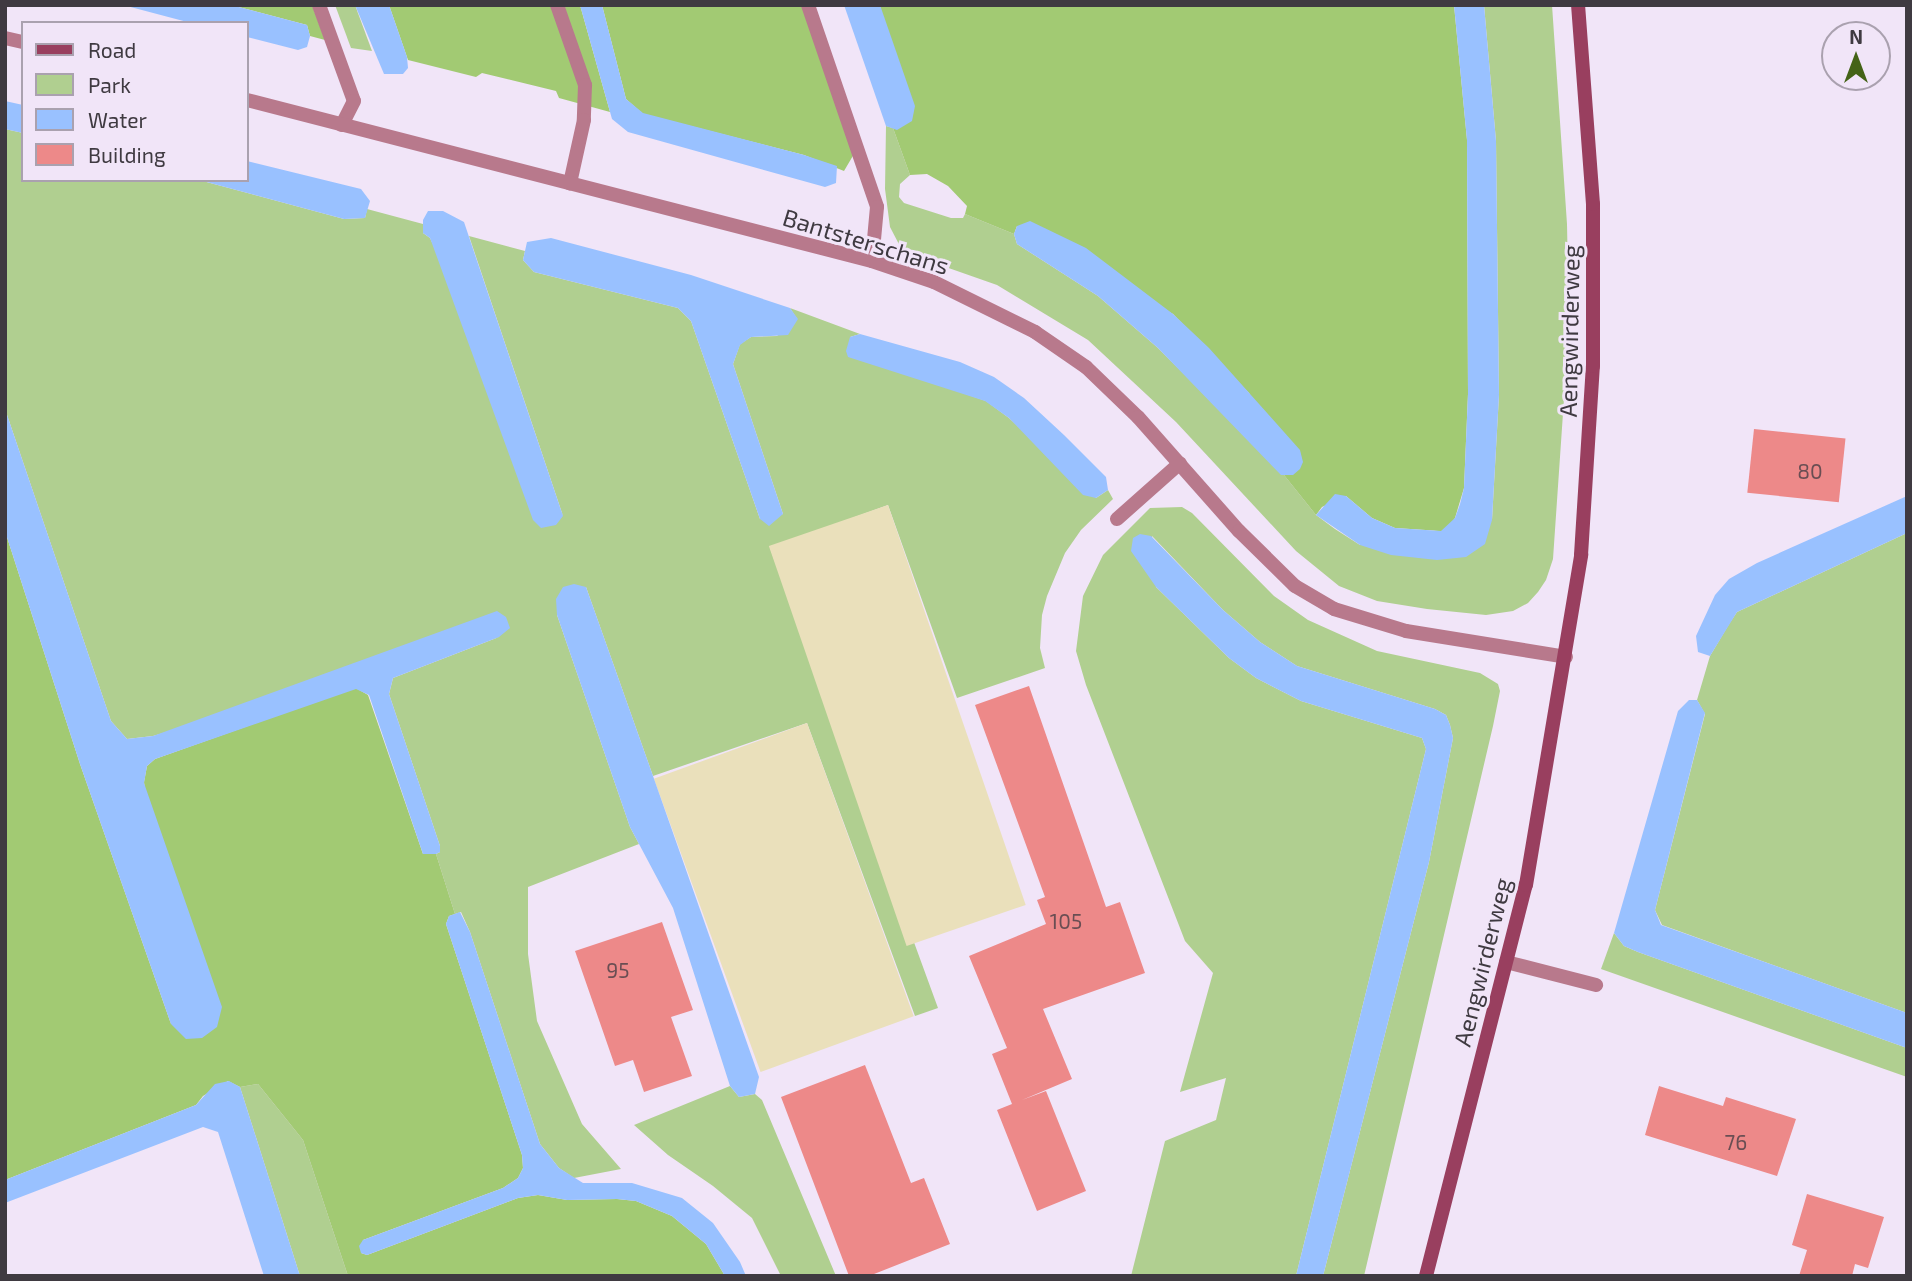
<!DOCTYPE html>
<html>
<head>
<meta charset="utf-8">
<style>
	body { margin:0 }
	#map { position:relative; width:1912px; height:1281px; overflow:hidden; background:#f1e5f8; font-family:"Exo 2",sans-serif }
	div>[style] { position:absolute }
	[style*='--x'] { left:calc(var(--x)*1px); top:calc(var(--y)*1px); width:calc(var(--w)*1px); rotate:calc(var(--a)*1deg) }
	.green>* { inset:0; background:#b0cf90 }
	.forest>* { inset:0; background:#a2ca73 }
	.sand>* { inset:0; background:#eae0bb; transform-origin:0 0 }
	.water>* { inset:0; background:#99c1ff }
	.building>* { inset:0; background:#ed8989; transform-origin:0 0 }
	.lane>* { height:14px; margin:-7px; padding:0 7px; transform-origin:7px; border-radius:7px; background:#b8798c }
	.street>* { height:14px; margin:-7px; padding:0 7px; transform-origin:7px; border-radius:7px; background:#b8798c }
	.secondary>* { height:14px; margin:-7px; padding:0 7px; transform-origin:7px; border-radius:7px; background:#993f5f }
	span { translate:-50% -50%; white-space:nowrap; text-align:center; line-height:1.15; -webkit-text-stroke:6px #f1e5f8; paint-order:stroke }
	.number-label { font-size:21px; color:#6a4e53 }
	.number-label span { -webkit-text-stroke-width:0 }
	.street-label { font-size:24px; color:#3f3a41 }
	.frame { position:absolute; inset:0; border:7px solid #3f3a41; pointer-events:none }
	.legend { position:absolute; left:21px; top:21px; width:228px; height:161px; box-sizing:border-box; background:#f1e5f8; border:2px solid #aaa1af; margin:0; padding:9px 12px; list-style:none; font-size:21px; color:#3f3a41 }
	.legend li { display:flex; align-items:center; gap:14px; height:35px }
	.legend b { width:35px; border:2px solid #aaa1af }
	.north { position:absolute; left:1821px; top:21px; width:70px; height:70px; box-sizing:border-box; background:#f1e5f8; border:2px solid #aaa1af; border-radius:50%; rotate:0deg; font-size:19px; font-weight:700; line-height:28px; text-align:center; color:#3f3a41 }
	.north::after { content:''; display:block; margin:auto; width:24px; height:32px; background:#446317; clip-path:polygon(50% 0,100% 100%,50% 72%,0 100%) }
</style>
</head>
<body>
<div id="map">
	<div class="green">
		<div style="clip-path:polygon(335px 5px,355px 5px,372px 51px,351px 48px)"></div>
		<div style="clip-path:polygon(1484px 5px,1552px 5px,1567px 224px,1569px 326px,1553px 559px,1546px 580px,1538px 592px,1528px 603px,1513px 611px,1486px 615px,1427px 609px,1377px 601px,1339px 586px,1296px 551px,1176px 422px,1088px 340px,997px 285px,903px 252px,890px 227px,885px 189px,886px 126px,893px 128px,910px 175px,900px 184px,899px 197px,904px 203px,951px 218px,963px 218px,965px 214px,1014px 234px,1017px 244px,1098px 296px,1158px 348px,1284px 475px,1316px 515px,1335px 529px,1360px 545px,1492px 520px,1499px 395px,1496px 141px)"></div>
		<div style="clip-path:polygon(5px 129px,23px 133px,23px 180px,199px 180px,344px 219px,365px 218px,367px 209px,423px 224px,423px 233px,430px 238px,563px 516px,469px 236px,525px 251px,523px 260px,534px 272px,678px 308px,691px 321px,760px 519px,783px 514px,733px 364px,740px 344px,751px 337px,777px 336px,797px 319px,790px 308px,860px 334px,850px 337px,954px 390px,986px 401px,1009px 418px,1096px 498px,1108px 490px,1113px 499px,1081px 530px,1065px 553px,1047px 596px,1042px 615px,1040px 648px,1045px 668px,957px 698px,888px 505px,770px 548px,938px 1008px,915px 1016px,807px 723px,653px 776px,586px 587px,557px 615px,630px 827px,639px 844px,528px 887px,528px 954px,537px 1021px,582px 1124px,621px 1169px,574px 1178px,559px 1168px,540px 1144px,470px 932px,461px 912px,455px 914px,436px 854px,440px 852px,440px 846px,389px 694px,393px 678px,499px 637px,153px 736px,127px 739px,111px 721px,5px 409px)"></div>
		<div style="clip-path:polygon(1182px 507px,1192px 513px,1274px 596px,1308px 620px,1377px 651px,1480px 673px,1498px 684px,1500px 691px,1493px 726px,1364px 1276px,1323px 1276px,1429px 862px,1453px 738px,1450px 725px,1446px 715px,1435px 709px,1297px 666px,1260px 642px,1223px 610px,1152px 536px,1156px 587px,1229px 658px,1256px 678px,1301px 701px,1422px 738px,1426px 749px,1296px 1276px,1131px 1276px,1165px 1141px,1216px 1120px,1226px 1078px,1180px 1092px,1213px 973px,1185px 941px,1086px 685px,1076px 651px,1083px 596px,1103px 555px,1150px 508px)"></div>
		<div style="clip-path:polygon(1907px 533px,1907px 1013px,1662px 925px,1655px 910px,1705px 714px,1697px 700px,1710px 656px,1729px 624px,1737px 612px)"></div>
		<div style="clip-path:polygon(1614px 933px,1624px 946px,1638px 952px,1907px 1048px,1907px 1077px,1601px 969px)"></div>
		<div style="clip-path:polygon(258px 1084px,303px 1140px,348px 1276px,300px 1276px,240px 1087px)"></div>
		<div style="clip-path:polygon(730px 1086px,739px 1097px,755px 1094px,762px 1100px,836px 1276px,781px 1276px,752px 1218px,713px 1186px,668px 1155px,634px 1125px)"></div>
	</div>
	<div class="forest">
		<div style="clip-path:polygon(231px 5px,312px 5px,325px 40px,310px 36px,307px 25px)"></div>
		<div style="clip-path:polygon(389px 5px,580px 5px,610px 112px,559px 98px,556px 91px,482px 73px,476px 77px,408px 60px)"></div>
		<div style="clip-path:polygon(602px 5px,803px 5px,854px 154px,844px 171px,804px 155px,643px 114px,626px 99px)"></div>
		<div style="clip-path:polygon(880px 5px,1454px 5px,1467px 140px,1468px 394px,1464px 488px,1455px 518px,1449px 527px,1441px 531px,1395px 528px,1372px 518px,1346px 496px,1322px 507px,1316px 515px,1284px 475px,1293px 475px,1249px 393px,1173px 314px,1017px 226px,1014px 234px,965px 214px,967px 206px,948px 186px,927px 174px,910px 175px,893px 128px)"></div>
		<div style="clip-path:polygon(5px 531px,80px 764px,171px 1024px,144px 782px,147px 766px,155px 759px,343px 692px,356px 688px,368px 695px,423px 854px,436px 854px,455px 914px,449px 916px,446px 924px,522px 1155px,523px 1168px,518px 1178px,503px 1188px,363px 1240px,361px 1253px,367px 1255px,518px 1198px,538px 1195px,567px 1200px,617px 1199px,636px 1201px,672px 1216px,706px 1244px,725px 1276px,348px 1276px,303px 1140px,258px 1084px,240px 1087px,228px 1081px,203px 1096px,196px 1105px,5px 1180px)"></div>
	</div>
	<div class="sand">
		<div style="left:888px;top:505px;width:423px;height:126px;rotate:71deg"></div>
		<div style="left:807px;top:723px;width:312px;height:163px;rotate:70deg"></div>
	</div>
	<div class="water">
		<div style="clip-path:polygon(123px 5px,231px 5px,307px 25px,310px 36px,307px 47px,298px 50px,247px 37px,247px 23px,191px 23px)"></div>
		<div style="clip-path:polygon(355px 5px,389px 5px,407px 57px,408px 68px,403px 74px,384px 74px)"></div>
		<div style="clip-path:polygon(580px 5px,602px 5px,626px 99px,643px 113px,804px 155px,837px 166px,836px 183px,825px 187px,628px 132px,612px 119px)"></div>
		<div style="clip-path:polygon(844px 5px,880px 5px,915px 106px,912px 121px,897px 130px,886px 126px)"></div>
		<div style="clip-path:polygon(1454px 5px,1484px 5px,1496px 141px,1499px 395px,1492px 520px,1485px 544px,1466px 557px,1437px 560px,1391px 555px,1360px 545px,1316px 515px,1335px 494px,1346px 496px,1372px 518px,1395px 528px,1441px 531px,1455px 518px,1460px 504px,1464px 488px,1468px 394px,1467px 140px)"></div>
		<div style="clip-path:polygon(5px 101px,23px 105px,23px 133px,5px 129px)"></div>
		<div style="clip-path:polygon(247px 161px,361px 189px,370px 201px,365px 218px,344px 219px,199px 180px,247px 180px)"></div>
		<div style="clip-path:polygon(428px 211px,443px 211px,464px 222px,563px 516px,556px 525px,541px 528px,533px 520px,430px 238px,423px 233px,423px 220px)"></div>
		<div style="clip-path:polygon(1030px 221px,1086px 248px,1173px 314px,1209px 348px,1300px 450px,1303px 462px,1300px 469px,1293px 475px,1281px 475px,1158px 348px,1098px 296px,1017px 244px,1014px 234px,1017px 226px)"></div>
		<div style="clip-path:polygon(551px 238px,691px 275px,790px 308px,798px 319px,788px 335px,751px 337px,740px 345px,733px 364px,783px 514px,769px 526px,760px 519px,691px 321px,678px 308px,534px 272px,523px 260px,527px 242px)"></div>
		<div style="clip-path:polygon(860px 334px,960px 362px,994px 377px,1024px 398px,1064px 435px,1106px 477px,1108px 490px,1096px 498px,1083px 495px,1009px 418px,985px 401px,848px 357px,846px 351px,850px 337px)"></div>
		<div style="clip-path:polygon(5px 409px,111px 721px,127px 739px,153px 736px,497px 611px,506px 617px,510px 628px,499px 637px,393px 678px,389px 694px,440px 846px,440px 852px,436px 854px,423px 854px,369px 695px,356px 689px,155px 759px,147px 766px,144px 783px,222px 1007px,217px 1027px,202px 1038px,186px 1039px,171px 1024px,80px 764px,5px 531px)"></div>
		<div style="clip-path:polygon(1907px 496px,1907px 533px,1737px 612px,1710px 656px,1698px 652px,1696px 636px,1715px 595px,1729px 579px,1757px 563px)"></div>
		<div style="clip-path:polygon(1140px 534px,1151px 536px,1223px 610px,1260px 642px,1297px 666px,1435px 709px,1446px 715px,1450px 725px,1453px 738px,1429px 862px,1323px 1276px,1296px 1276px,1426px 749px,1422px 738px,1301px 701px,1256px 678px,1229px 658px,1156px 587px,1131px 551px,1133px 538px)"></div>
		<div style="clip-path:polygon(574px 584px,586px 587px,653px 776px,759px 1077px,755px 1094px,739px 1097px,730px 1086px,673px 908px,630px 827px,557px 615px,556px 599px,563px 587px)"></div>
		<div style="clip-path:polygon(1689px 700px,1697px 700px,1705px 713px,1655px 910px,1661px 925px,1907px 1013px,1907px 1048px,1638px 952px,1624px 946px,1614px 933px,1678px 711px)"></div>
		<div style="clip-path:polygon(460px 912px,470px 932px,540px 1144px,559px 1168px,583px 1183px,632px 1183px,682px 1198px,713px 1223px,740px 1262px,746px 1276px,725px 1276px,706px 1244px,672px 1216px,636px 1201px,617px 1199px,567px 1200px,538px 1195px,518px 1198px,367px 1255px,361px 1253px,359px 1246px,363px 1240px,503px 1188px,518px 1178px,523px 1168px,522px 1155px,446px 924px,449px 916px)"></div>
		<div style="clip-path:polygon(229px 1081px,240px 1087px,300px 1276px,264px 1276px,218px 1132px,203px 1127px,5px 1203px,5px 1180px,196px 1105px,215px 1084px)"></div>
	</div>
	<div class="building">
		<div style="left:1754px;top:429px;width:92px;height:64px;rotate:6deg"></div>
		<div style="clip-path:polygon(1029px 686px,1106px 907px,1120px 902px,1145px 973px,1043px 1009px,1072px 1079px,1022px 1100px,1046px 1091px,1086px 1191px,1037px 1211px,997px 1110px,1012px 1104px,992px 1054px,1007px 1048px,969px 956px,1046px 924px,1037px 900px,1045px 897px,975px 705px)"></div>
		<div style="clip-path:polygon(662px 922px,693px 1010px,671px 1017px,692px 1076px,644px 1092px,633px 1060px,615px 1066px,575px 951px)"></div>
		<div style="clip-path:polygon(865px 1065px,911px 1183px,924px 1178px,950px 1244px,869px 1276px,849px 1276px,781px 1097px)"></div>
		<div style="clip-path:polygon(1659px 1086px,1723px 1106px,1726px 1097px,1796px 1119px,1777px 1176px,1645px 1135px)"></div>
		<div style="clip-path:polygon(1807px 1194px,1884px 1217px,1868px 1268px,1855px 1264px,1852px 1276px,1799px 1276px,1807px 1250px,1792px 1245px)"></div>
	</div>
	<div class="lane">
		<div style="--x:319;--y:5;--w:102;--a:70"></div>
		<div style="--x:354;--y:101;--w:27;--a:117"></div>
		<div style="--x:557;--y:5;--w:85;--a:70.7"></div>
		<div style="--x:585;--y:85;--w:35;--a:92"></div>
		<div style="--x:584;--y:120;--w:65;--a:102.5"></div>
		<div style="--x:808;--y:5;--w:213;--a:71.1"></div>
		<div style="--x:877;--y:207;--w:54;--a:95.3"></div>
		<div style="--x:1117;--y:519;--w:84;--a:-41.6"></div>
		<div style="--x:1506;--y:962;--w:93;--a:14.3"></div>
	</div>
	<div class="street">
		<div style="--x:5;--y:38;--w:18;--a:13"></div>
		<div style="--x:247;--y:100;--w:645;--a:14.45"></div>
		<div style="--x:872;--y:261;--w:65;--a:18.7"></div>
		<div style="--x:934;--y:282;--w:113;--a:26.3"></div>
		<div style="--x:1035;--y:332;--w:62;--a:34.5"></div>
		<div style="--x:1086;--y:367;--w:72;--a:43.9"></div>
		<div style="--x:1138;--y:417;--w:152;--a:48.5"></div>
		<div style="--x:1239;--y:531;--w:78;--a:44.5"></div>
		<div style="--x:1295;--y:586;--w:45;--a:30.5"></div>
		<div style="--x:1334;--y:609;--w:75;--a:17"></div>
		<div style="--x:1406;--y:631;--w:162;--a:9.2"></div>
	</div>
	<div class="secondary">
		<div style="--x:1426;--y:1276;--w:404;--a:-75.7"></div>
		<div style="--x:1526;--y:885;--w:335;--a:-80.5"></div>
		<div style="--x:1581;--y:555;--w:189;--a:-86.4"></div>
		<div style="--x:1593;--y:366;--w:162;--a:-90"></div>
		<div style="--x:1593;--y:204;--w:200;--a:-94.3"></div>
	</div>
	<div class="number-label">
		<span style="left:1810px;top:471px">80</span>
		<span style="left:1066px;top:921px">105</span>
		<span style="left:618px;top:970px">95</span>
		<span style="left:1736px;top:1142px">76</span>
	</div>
	<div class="street-label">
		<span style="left:866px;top:241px;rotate:17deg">Bantsterschans</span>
		<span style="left:1569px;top:331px;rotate:-89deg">Aengwirderweg</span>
		<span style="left:1482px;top:962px;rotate:-76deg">Aengwirderweg</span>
	</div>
	<div class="frame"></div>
	<ul class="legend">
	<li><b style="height:9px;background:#993f5f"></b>Road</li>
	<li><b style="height:19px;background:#b0cf90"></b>Park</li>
	<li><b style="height:19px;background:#99c1ff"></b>Water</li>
	<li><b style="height:19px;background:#ed8989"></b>Building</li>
	</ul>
	<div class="north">N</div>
</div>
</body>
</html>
